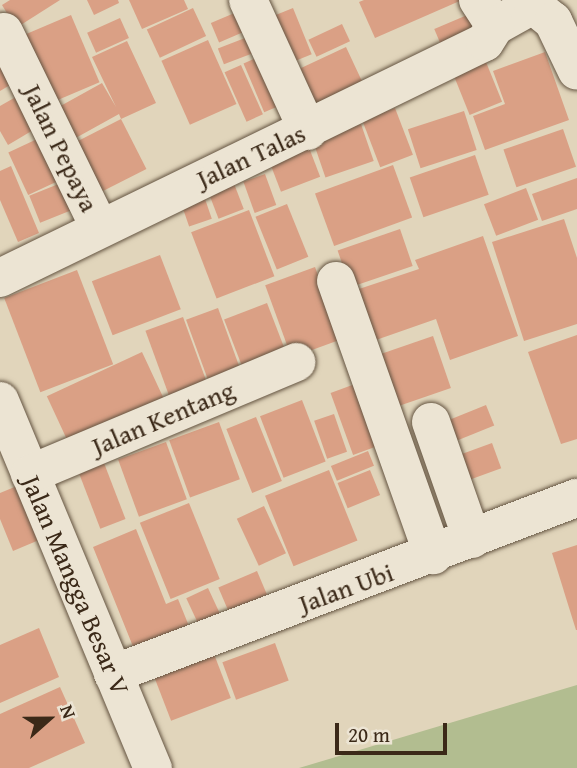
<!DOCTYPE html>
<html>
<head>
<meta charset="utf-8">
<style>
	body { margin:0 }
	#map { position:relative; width:577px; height:768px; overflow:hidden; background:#e1d5bb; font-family:"Gentium Book Plus",serif }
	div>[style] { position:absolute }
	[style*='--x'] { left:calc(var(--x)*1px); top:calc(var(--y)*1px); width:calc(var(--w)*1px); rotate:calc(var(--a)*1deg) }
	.green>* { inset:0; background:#b2bd90 }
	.building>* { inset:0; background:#daa085; transform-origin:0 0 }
	.roads { filter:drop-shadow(0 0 2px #645441) drop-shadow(0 0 2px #645441) }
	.minor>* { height:38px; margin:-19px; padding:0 19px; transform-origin:19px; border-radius:19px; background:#ece4d3 }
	span { translate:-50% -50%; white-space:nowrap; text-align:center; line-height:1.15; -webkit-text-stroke:5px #ece4d3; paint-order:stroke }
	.street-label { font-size:26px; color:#3b2918 }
	.north { position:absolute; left:14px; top:684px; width:70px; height:70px; -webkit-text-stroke:5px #ece4d3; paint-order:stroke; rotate:69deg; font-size:19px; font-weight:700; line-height:28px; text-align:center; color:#3b2918 }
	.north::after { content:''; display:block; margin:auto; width:24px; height:32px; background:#3b2918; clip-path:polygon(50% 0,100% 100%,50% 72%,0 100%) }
	.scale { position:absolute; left:335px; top:723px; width:112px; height:32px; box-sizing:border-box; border:4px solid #3b2918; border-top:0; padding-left:9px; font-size:21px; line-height:24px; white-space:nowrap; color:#3b2918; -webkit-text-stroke:5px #ece4d3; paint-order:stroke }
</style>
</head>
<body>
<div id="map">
	<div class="green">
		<div style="clip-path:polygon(577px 685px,577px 768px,299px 768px)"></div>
	</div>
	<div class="building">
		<div style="clip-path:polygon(10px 0,60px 0,16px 28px,2px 5px)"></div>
		<div style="clip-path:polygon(87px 0,118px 0,119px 3px,94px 15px)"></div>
		<div style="clip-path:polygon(129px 0,184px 0,188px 9px,142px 29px)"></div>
		<div style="clip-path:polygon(364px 0,462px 0,375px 38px,359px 2px)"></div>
		<div style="left:193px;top:8px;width:31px;height:51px;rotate:65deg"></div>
		<div style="left:293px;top:8px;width:50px;height:26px;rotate:68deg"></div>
		<div style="left:244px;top:9px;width:21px;height:36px;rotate:67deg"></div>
		<div style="left:472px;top:13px;width:23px;height:41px;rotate:67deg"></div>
		<div style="left:71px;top:15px;width:73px;height:62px;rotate:67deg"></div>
		<div style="left:120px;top:18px;width:22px;height:36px;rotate:66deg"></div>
		<div style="left:342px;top:24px;width:19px;height:37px;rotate:65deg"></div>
		<div style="left:258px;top:33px;width:17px;height:43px;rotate:69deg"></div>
		<div style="left:208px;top:40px;width:70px;height:51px;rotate:66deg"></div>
		<div style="clip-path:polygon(127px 41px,156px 103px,121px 119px,119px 114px,63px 145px,46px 114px,102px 83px,116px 107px,92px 57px)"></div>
		<div style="left:346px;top:47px;width:42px;height:56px;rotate:65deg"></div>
		<div style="clip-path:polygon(545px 52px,569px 120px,485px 150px,473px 116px,505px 104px,493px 71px)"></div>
		<div style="left:261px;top:56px;width:53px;height:19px;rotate:67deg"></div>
		<div style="clip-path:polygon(0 61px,20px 79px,0 91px)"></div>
		<div style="left:486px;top:62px;width:43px;height:35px;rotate:68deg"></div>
		<div style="left:241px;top:65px;width:54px;height:18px;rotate:66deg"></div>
		<div style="clip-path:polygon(21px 94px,40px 126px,8px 145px,0 131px,0 106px)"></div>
		<div style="left:395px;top:108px;width:50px;height:35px;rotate:69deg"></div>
		<div style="left:464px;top:111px;width:41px;height:59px;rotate:72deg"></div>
		<div style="left:121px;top:119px;width:56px;height:62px;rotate:63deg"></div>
		<div style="left:361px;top:124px;width:39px;height:51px;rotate:71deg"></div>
		<div style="left:563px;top:129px;width:40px;height:63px;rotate:71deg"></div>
		<div style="left:50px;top:133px;width:47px;height:46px;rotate:65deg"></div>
		<div style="left:308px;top:145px;width:34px;height:42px;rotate:69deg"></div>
		<div style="left:475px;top:155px;width:42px;height:69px;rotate:71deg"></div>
		<div style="left:393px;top:165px;width:56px;height:83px;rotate:70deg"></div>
		<div style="clip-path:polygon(11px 166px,39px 233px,18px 242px,0 200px,0 171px)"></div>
		<div style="left:265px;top:174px;width:33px;height:23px;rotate:70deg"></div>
		<div style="clip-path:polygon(577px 178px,577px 209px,542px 221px,532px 194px)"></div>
		<div style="left:71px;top:179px;width:29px;height:45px;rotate:68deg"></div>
		<div style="left:233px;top:181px;width:30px;height:27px;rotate:69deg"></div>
		<div style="left:526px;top:188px;width:34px;height:45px;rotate:69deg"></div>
		<div style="left:204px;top:196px;width:24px;height:24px;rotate:71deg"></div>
		<div style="left:287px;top:204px;width:57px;height:34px;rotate:68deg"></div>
		<div style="left:249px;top:210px;width:71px;height:62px;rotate:69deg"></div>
		<div style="clip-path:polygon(564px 219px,577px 258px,577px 324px,524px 341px,492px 242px)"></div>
		<div style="left:400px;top:229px;width:39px;height:66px;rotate:71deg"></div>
		<div style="clip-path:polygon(483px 236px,518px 336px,450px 360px,436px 319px,376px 340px,359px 289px,419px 269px,415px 260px)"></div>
		<div style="left:160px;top:255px;width:58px;height:73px;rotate:69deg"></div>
		<div style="left:315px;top:267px;width:77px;height:53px;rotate:70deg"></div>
		<div style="left:77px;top:270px;width:101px;height:78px;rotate:69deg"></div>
		<div style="left:267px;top:303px;width:66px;height:46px;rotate:69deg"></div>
		<div style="left:218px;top:308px;width:75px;height:34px;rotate:70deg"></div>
		<div style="left:183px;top:317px;width:77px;height:40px;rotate:70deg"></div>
		<div style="clip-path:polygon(577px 335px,577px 439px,561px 444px,528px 352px)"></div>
		<div style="left:433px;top:336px;width:55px;height:56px;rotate:71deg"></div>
		<div style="left:142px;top:352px;width:63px;height:105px;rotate:65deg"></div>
		<div style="left:355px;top:384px;width:66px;height:26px;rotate:70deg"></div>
		<div style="left:302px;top:400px;width:66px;height:45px;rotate:69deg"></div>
		<div style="left:486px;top:405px;width:22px;height:46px;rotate:68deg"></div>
		<div style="left:334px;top:414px;width:40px;height:21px;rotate:71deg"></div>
		<div style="left:256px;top:417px;width:69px;height:32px;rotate:68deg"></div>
		<div style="left:219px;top:422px;width:61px;height:53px;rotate:70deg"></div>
		<div style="left:166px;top:442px;width:61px;height:51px;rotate:70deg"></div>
		<div style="left:492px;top:443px;width:27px;height:46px;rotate:70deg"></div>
		<div style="left:368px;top:451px;width:16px;height:40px;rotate:68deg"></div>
		<div style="left:104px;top:463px;width:60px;height:27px;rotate:69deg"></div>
		<div style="left:329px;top:470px;width:76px;height:69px;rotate:68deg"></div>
		<div style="left:370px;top:470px;width:27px;height:35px;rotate:68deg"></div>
		<div style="clip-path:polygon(17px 486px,39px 540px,13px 551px,0 519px,0 493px)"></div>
		<div style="left:189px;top:503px;width:82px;height:53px;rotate:68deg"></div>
		<div style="left:264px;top:506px;width:52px;height:30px;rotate:65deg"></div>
		<div style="clip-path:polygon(136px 529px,166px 604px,178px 599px,191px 631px,136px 654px,93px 547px)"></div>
		<div style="clip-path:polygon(577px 545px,577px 630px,576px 630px,552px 553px)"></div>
		<div style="left:257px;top:571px;width:26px;height:42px;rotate:67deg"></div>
		<div style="left:208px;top:588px;width:38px;height:24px;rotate:65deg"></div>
		<div style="clip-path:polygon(39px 628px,59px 677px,0 703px,0 645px)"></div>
		<div style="left:275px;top:643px;width:40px;height:56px;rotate:70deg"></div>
		<div style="left:214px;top:654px;width:47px;height:64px;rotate:69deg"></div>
		<div style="clip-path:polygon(60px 687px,85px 743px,29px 768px,0 768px,0 714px)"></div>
	</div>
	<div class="roads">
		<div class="minor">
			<div style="--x:248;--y:0;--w:144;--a:65.4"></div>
			<div style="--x:478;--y:0;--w:31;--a:57"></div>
			<div style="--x:495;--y:26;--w:43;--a:-28.9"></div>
			<div style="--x:533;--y:5;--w:26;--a:39"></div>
			<div style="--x:553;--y:21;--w:55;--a:64.4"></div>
			<div style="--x:4;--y:32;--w:217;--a:64"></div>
			<div style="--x:0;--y:278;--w:539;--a:-25.95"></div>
			<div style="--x:485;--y:42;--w:19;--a:-58"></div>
			<div style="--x:336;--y:281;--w:291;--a:70.5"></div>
			<div style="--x:0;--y:401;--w:398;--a:67.4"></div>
			<div style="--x:431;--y:422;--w:124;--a:70.7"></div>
			<div style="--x:30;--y:474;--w:289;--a:-22.8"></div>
			<div style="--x:113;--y:674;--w:496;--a:-20.8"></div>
		</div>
	</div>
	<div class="street-label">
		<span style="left:61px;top:148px;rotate:64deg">Jalan Pepaya</span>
		<span style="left:251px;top:156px;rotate:-25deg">Jalan Talas</span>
		<span style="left:163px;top:418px;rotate:-23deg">Jalan Kentang</span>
		<span style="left:76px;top:585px;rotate:67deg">Jalan Mangga Besar V</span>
		<span style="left:346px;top:588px;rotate:-20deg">Jalan Ubi</span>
	</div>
	<div class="north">N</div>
	<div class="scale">20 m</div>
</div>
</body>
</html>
